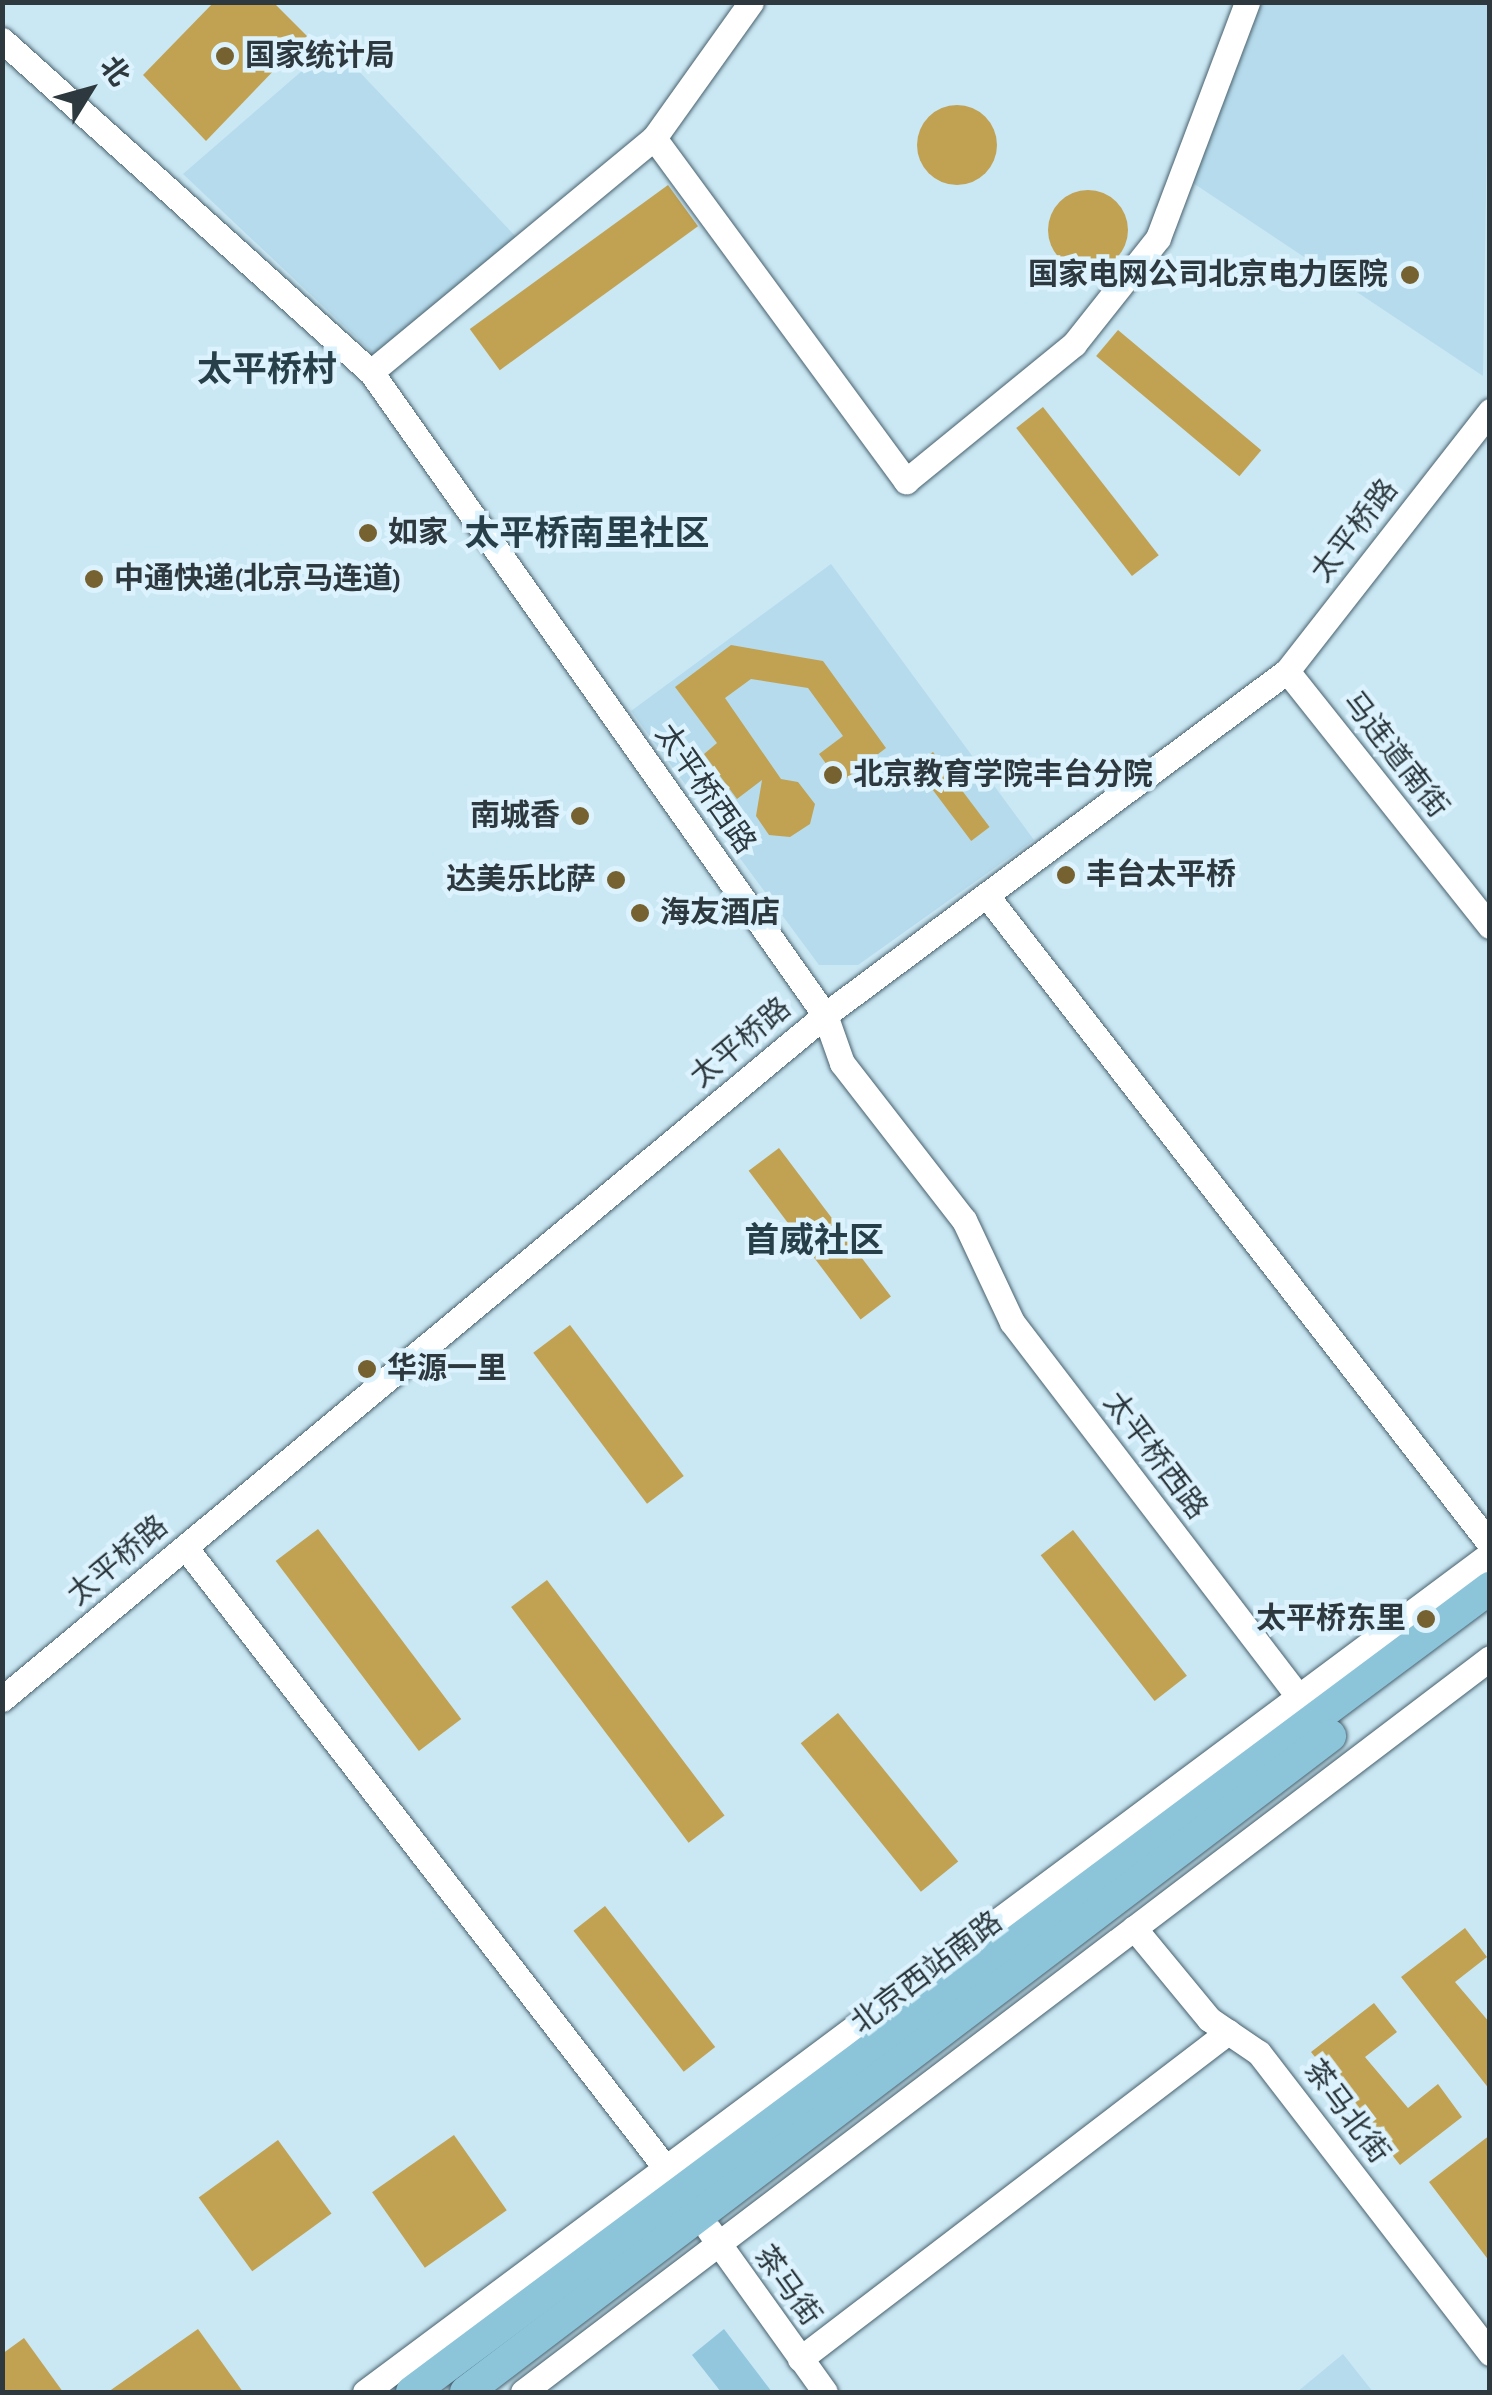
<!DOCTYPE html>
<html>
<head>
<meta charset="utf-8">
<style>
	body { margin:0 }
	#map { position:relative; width:1492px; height:2395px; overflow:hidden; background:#cae7f4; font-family:"Alegreya Sans","Noto Sans SC",sans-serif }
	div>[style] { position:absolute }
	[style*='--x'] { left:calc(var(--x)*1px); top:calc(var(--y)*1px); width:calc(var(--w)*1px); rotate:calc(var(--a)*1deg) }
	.built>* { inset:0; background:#b6dbec }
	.green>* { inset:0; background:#92c7de }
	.building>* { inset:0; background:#c1a252; transform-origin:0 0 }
	.round { border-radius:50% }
	.roads { filter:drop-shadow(0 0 2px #48616d) drop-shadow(0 0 2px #48616d) }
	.minor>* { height:25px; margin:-12.5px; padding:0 12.5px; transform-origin:12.5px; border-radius:12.5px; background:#fff }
	.major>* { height:32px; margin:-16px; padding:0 16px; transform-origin:16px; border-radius:16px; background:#8cc4da }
	.dots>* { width:28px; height:28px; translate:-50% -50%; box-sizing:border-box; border:5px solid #dcf3fe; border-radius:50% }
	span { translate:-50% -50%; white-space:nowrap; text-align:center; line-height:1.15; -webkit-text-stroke:9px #dcf3fe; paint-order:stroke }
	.poi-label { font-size:30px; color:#2d393e; font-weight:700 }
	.left { translate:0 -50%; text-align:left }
	.right { translate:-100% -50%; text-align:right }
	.street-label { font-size:30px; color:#2d393e }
	.quarter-label { font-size:35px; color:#263f49; font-weight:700 }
	.frame { position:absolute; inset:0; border:5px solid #2d393e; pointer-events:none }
	.north { position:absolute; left:40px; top:40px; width:100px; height:100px; -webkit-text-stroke:8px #dcf3fe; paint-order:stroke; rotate:53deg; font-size:28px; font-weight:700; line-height:40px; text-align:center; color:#2d393e }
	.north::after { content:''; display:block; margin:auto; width:35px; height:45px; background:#2d393e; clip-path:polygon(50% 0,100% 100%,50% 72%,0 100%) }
</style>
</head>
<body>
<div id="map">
	<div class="built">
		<div style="clip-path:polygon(1262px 3px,1489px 3px,1483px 376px,1193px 183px)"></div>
		<div style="clip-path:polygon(333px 44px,519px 240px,378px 358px,183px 174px)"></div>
		<div style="clip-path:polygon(831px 564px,1034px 840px,858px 965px,819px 965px,631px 711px)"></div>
		<div style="clip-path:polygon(1343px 2354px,1373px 2392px,1297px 2392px)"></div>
	</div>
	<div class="green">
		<div style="clip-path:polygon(724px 2329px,772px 2392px,721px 2392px,692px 2355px)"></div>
	</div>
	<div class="building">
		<div style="clip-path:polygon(214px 2px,273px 2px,307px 36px,206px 141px,143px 75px)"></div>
		<div class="round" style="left:917px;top:105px;width:80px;height:80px"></div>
		<div style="left:668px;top:185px;width:51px;height:245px;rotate:54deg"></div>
		<div class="round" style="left:1048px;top:190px;width:80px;height:80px"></div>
		<div style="left:1118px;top:330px;width:187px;height:34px;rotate:40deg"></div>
		<div style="left:1043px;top:407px;width:188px;height:34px;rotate:52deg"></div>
		<div style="clip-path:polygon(731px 645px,823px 661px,886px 748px,840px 783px,819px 754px,843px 736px,808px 688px,751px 679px,725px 698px,781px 779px,798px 782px,815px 804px,810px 824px,790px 837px,769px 835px,756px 816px,762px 780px,737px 799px,704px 754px,717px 743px,675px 687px)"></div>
		<div style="left:933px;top:752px;width:94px;height:23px;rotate:53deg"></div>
		<div style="left:779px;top:1148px;width:186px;height:38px;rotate:53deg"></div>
		<div style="left:570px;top:1325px;width:189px;height:46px;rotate:53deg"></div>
		<div style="left:318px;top:1529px;width:238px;height:53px;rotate:53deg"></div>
		<div style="left:1073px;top:1530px;width:185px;height:41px;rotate:52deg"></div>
		<div style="left:547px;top:1580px;width:295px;height:45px;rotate:53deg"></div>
		<div style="left:838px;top:1713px;width:191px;height:48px;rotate:51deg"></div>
		<div style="left:605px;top:1906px;width:179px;height:40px;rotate:52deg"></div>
		<div style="clip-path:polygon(1465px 1928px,1487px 1957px,1455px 1982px,1490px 2023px,1490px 2090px,1401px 1977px)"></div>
		<div style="clip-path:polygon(1374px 2003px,1397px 2032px,1365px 2057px,1408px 2108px,1438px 2084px,1462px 2117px,1400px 2165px,1311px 2052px)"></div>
		<div style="left:454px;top:2135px;width:92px;height:100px;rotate:55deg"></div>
		<div style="clip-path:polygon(1490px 2135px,1490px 2262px,1429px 2182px)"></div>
		<div style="left:278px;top:2140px;width:91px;height:98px;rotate:54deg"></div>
		<div style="clip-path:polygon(198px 2329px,243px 2392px,108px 2392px)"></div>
		<div style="clip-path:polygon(24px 2338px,63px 2392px,2px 2392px,2px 2354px)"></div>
	</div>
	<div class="roads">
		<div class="minor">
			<div style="--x:2;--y:40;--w:496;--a:42"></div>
			<div style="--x:371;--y:372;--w:787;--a:54.78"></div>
			<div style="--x:825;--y:1015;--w:51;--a:70.5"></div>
			<div style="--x:842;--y:1063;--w:199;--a:52.2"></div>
			<div style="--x:964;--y:1220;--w:113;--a:64.8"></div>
			<div style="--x:1012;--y:1322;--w:472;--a:52.6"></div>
			<div style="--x:654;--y:138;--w:426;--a:53.7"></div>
			<div style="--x:906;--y:481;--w:217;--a:-39.2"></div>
			<div style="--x:1074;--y:344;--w:135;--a:-51.6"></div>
			<div style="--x:1158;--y:238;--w:252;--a:-69.3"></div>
			<div style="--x:371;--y:372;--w:367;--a:-39.6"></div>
			<div style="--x:654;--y:138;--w:167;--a:-54.5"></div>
			<div style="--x:1287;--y:671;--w:326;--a:51.5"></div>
			<div style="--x:987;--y:896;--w:820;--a:52.18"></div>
			<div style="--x:185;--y:1547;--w:800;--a:52.26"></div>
			<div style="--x:2;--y:1699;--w:1070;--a:-39.73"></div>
			<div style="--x:825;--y:1015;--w:576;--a:-36.67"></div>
			<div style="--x:1287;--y:671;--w:330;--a:-52"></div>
			<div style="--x:1134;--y:1928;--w:118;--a:50.5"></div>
			<div style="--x:1209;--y:2019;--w:60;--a:34.2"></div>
			<div style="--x:1259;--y:2053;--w:379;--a:52.4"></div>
			<div style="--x:709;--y:2230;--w:199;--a:54.4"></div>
			<div style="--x:800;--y:2359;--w:539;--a:-37.38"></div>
			<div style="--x:365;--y:2392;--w:1403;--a:-36.68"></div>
			<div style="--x:523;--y:2392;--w:1214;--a:-37.2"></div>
		</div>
		<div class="major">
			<div style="--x:412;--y:2392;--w:1345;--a:-36.72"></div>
			<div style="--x:466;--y:2392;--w:1085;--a:-37.21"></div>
		</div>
	</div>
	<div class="dots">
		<div style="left:225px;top:56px;background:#766231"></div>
		<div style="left:1410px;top:275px;background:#766231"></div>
		<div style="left:368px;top:533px;background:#766231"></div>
		<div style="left:94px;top:579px;background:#766231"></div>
		<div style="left:833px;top:775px;background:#766231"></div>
		<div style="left:580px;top:816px;background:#766231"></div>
		<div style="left:1066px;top:875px;background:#766231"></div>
		<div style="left:616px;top:880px;background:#766231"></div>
		<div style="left:640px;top:913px;background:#766231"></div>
		<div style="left:367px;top:1369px;background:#766231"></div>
		<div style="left:1426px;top:1619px;background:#766231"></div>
	</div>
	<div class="poi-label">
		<span class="left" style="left:245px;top:56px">国家统计局</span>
		<span class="right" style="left:1388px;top:275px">国家电网公司北京电力医院</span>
		<span class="left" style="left:388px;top:533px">如家</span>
		<span class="left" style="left:114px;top:579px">中通快递(北京马连道)</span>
		<span class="left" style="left:853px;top:775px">北京教育学院丰台分院</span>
		<span class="right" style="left:560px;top:816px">南城香</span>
		<span class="left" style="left:1086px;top:875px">丰台太平桥</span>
		<span class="right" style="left:596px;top:880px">达美乐比萨</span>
		<span class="left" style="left:660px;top:913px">海友酒店</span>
		<span class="left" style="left:387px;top:1369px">华源一里</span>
		<span class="right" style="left:1406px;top:1619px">太平桥东里</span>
	</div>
	<div class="street-label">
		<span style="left:1355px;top:531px;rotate:-52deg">太平桥路</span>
		<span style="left:1395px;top:755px;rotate:52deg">马连道南街</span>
		<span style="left:705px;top:789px;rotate:55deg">太平桥西路</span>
		<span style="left:741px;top:1043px;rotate:-40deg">太平桥路</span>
		<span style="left:1155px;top:1456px;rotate:53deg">太平桥西路</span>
		<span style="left:118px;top:1561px;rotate:-40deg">太平桥路</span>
		<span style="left:927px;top:1973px;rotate:-37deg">北京西站南路</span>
		<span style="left:1346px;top:2112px;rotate:53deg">茶马北街</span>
		<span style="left:787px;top:2286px;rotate:54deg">茶马街</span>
	</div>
	<div class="quarter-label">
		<span style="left:267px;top:371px">太平桥村</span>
		<span style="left:587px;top:535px">太平桥南里社区</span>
		<span style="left:814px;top:1242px">首威社区</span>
	</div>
	<div class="frame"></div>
	<div class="north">北</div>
</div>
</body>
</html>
